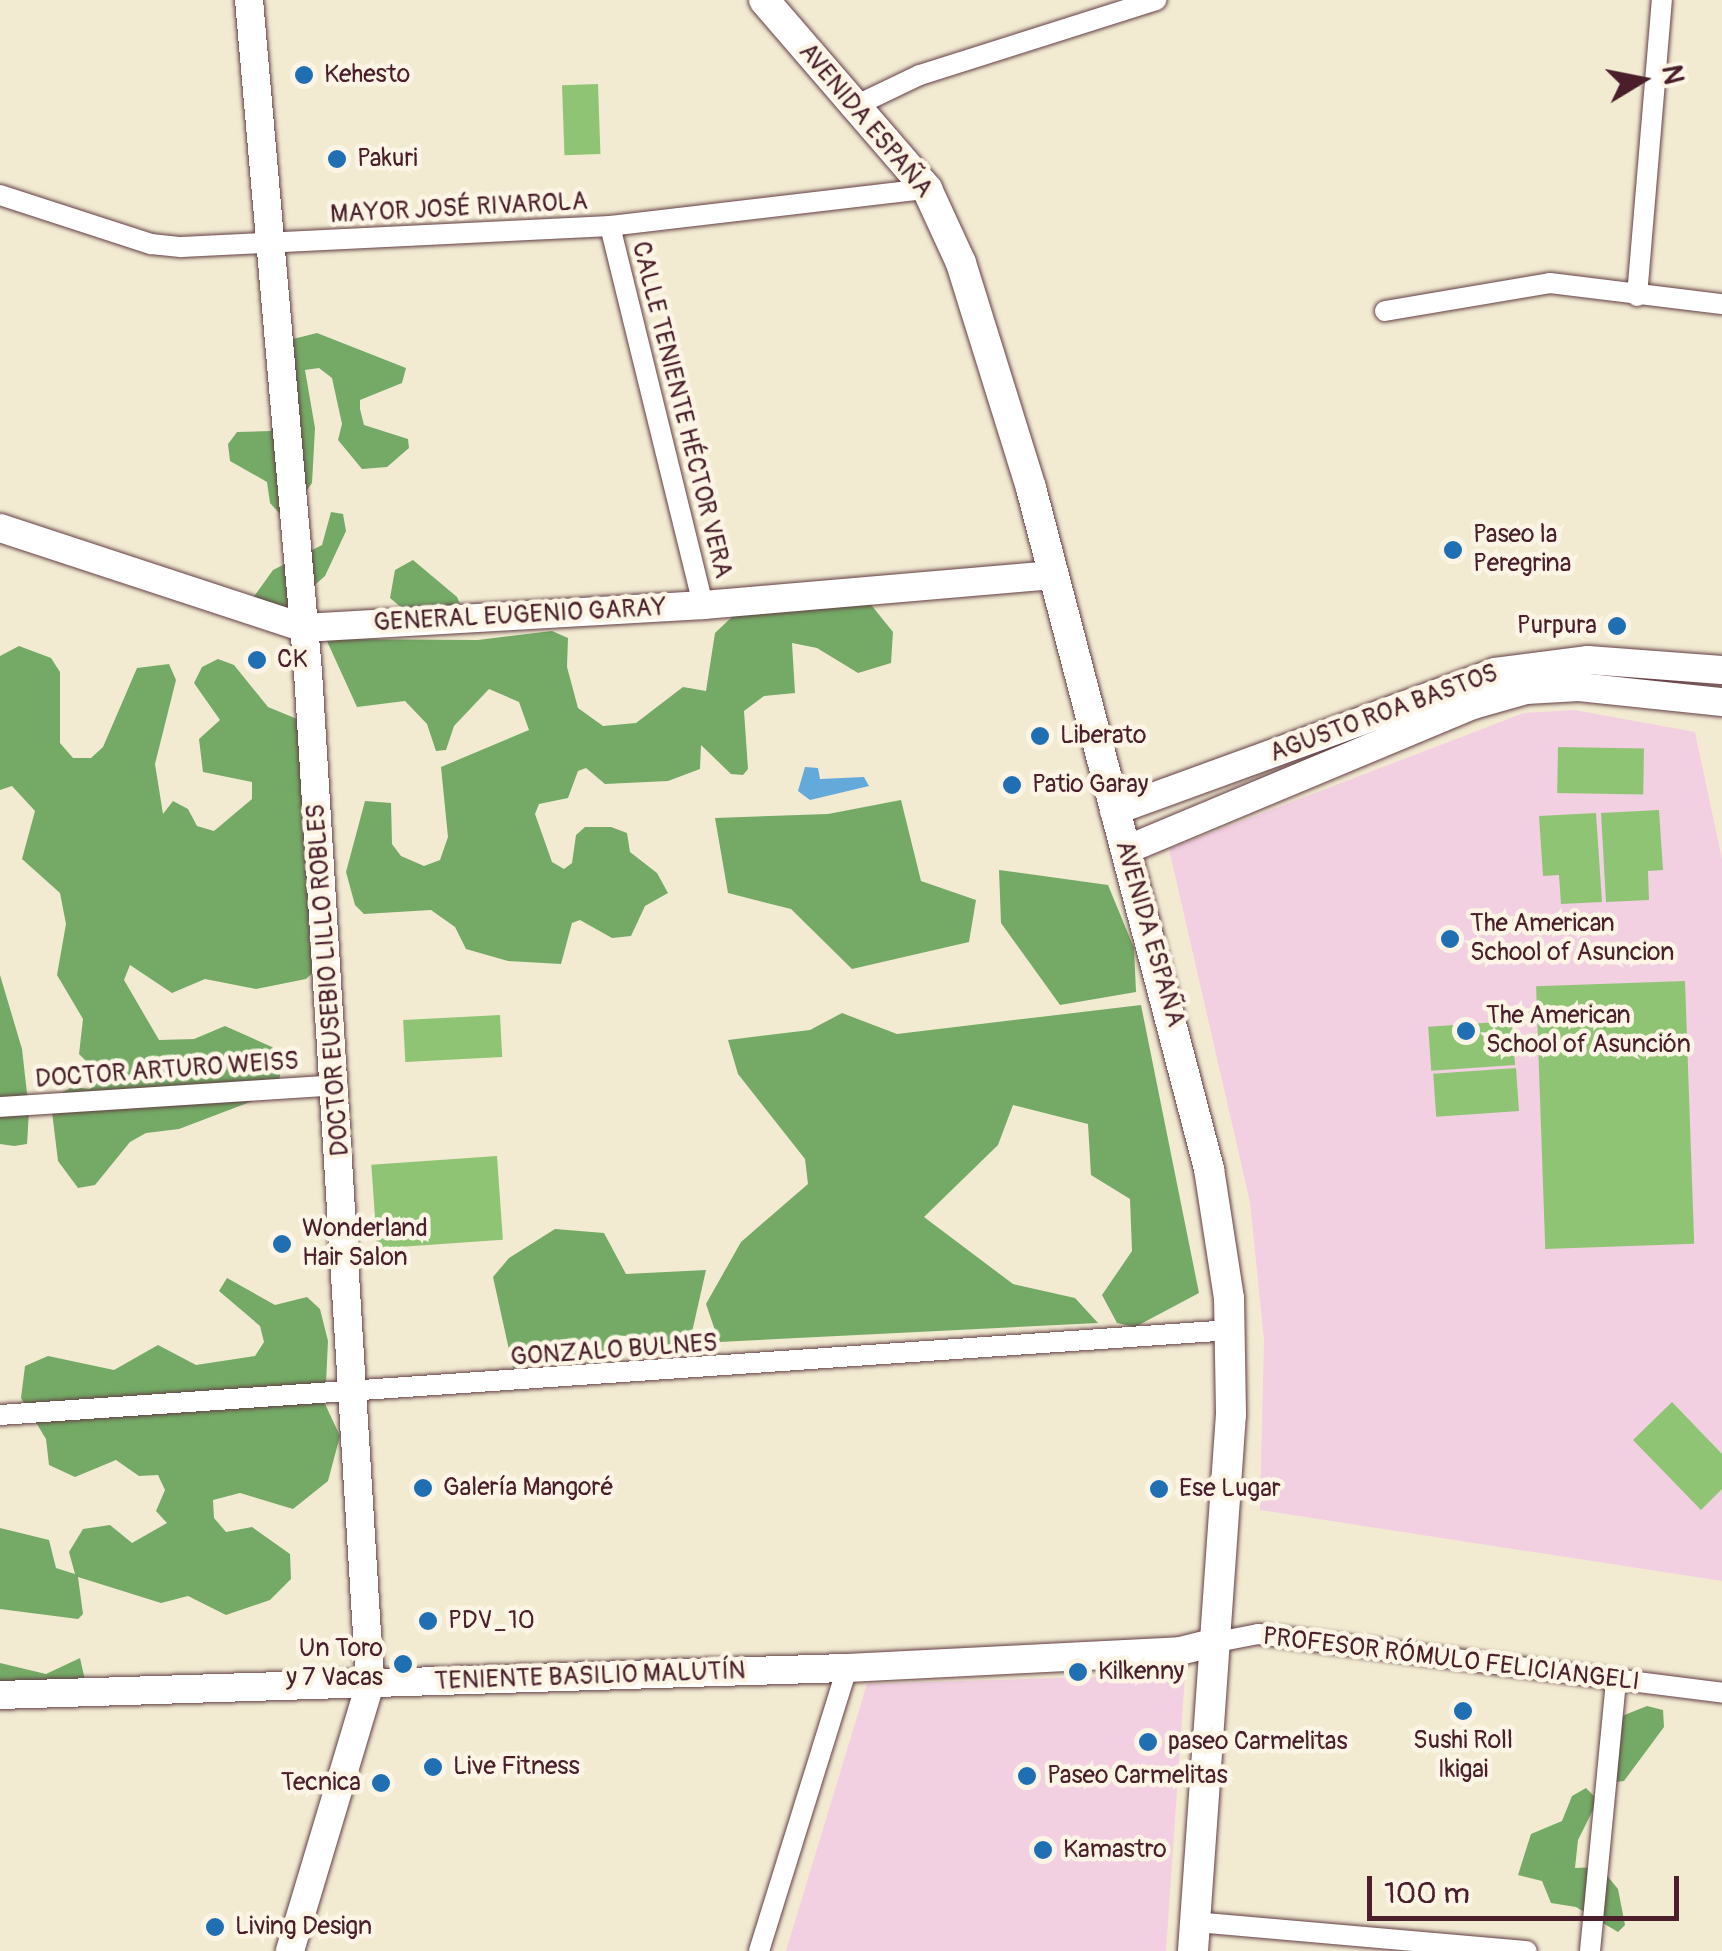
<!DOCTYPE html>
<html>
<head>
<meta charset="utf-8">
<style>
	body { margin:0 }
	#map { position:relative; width:1722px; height:1951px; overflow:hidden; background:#f2ebd2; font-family:Pangolin,sans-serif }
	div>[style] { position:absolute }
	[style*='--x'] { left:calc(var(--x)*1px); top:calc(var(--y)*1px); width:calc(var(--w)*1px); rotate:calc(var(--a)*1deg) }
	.built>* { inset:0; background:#f2cfe1 }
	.green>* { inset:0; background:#90c475; transform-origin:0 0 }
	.forest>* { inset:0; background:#74aa66 }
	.water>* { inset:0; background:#63a9d9 }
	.roads { filter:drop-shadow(0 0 2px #633e44) drop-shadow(0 0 2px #633e44) }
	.street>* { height:20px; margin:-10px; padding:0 10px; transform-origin:10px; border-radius:10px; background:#fff }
	.secondary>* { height:28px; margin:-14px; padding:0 14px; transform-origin:14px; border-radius:14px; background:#fff }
	.primary>* { height:30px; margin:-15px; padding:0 15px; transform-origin:15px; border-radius:15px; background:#fff }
	.dots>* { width:28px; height:28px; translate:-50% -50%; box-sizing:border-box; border:5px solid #fcf5e5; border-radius:50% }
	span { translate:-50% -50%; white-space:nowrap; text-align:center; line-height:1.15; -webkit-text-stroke:9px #fcf5e5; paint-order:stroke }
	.poi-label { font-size:25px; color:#4a1f2b }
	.left { translate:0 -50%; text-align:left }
	.right { translate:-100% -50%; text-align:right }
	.street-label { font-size:25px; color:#4a1f2b }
	.north { position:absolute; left:1592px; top:30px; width:100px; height:100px; -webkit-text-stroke:8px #fcf5e5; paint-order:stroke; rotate:80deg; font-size:28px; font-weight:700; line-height:40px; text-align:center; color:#4a1f2b }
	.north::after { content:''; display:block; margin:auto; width:35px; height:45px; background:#4a1f2b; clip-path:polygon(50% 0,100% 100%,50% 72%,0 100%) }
	.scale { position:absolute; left:1367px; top:1876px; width:312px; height:45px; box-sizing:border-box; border:5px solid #4a1f2b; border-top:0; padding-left:12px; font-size:30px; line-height:35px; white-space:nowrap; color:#4a1f2b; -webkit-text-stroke:8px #fcf5e5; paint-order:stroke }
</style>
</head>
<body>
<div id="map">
	<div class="built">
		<div style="clip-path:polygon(1574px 710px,1695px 732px,1722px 860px,1722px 1581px,1260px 1510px,1264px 1340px,1250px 1202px,1169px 849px,1524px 713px)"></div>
		<div style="clip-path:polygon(1185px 1674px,1166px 1951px,786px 1951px,867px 1684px)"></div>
	</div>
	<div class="green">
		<div style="left:598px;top:84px;width:70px;height:36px;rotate:88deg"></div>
		<div style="left:1558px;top:747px;width:86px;height:46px;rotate:1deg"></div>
		<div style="clip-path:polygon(1659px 810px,1663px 870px,1648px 871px,1649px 900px,1606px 902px,1601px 813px)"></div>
		<div style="clip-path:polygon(1596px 813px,1602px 902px,1561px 904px,1559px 875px,1543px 876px,1539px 816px)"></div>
		<div style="left:1685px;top:981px;width:263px;height:149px;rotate:88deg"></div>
		<div style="left:500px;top:1015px;width:42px;height:97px;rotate:87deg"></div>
		<div style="left:1512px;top:1021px;width:44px;height:84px;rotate:86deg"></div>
		<div style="left:1516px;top:1068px;width:43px;height:83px;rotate:86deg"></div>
		<div style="left:497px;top:1156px;width:84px;height:126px;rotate:86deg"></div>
		<div style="clip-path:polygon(1672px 1402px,1722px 1454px,1722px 1489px,1701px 1510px,1633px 1440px)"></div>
	</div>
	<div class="forest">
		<div style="clip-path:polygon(317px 333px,406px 368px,402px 383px,360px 400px,360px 409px,364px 425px,408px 439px,409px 448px,387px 467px,362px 469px,338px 440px,342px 424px,332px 378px,319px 368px,305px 370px,315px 428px,312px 483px,291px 512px,280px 514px,270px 503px,267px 482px,230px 461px,228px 444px,237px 432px,271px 431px,289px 340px)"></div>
		<div style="clip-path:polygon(331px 512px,343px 514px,346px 531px,325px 576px,282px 614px,253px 598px,273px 570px,322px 545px)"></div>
		<div style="clip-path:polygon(413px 560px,457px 597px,464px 613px,403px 609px,390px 598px,395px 570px)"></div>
		<div style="clip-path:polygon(868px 601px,893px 632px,891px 663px,858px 673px,817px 648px,792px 643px,795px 693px,764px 696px,744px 711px,748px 769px,743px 775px,731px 774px,701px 745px,700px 769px,668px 781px,605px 784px,586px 768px,578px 771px,568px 798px,539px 804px,535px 814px,552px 862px,564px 869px,572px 863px,576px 835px,585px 827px,611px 827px,627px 833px,630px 852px,657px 873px,668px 893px,645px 906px,631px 936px,612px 938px,580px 920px,572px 923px,561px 964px,508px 961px,466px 949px,455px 927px,431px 910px,364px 914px,355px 905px,346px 872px,365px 801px,391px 803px,392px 844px,401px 856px,424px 866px,440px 860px,448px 837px,441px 767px,529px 730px,519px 702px,489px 689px,454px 726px,446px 750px,436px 751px,427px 724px,405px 701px,357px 707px,326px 639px,478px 640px,552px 631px,568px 638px,567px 667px,578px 708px,603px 726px,636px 723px,683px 687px,706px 691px,715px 633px,734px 615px)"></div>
		<div style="clip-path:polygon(19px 646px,51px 658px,60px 672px,60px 743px,73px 758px,91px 758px,103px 747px,137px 668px,169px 664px,176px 680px,155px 764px,163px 814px,173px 801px,188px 809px,197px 826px,214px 831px,252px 799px,252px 782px,203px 772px,199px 739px,220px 720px,194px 683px,202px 667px,218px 659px,234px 665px,268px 707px,302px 721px,319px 967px,306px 979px,256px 989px,205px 979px,172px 993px,130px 965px,124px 980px,159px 1040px,194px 1039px,225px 1026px,272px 1047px,284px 1059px,276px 1092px,179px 1129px,146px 1133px,130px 1142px,95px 1185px,78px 1188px,58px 1161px,52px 1112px,58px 1095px,72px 1087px,90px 1089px,102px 1077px,79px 1054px,83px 1019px,57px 975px,66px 924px,60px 893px,22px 859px,35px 811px,12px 786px,0 790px,0 656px)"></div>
		<div style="clip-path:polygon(901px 800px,921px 881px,976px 900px,969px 942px,852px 969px,791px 909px,728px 893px,715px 818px,828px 814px)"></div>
		<div style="clip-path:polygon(999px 870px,1108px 885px,1134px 948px,1136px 992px,1060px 1005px,1001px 923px)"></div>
		<div style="clip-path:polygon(0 975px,22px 1049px,29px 1111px,27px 1144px,14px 1146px,0 1144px)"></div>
		<div style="clip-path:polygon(1141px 1005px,1199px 1293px,1135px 1327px,1117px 1323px,1102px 1295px,1132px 1251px,1130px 1199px,1091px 1175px,1088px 1124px,1013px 1105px,998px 1145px,924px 1217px,1013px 1284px,1075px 1298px,1098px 1323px,719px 1342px,706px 1304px,741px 1242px,808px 1184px,805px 1159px,738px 1074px,728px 1040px,810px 1030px,842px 1013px,897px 1034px)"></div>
		<div style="clip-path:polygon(555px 1229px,604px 1233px,626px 1274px,706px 1270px,690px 1341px,513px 1368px,493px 1277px,509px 1258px)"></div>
		<div style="clip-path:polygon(227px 1278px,275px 1305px,307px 1297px,320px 1309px,328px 1341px,325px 1404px,340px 1436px,328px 1481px,293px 1509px,240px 1493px,213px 1500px,214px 1518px,226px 1532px,252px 1527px,290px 1554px,291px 1579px,270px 1600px,226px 1615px,188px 1596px,161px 1603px,78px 1577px,83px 1614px,78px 1619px,0 1609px,0 1528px,49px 1540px,56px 1568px,75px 1574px,69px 1552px,83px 1529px,110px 1525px,132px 1543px,167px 1523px,156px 1511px,165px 1490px,158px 1475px,139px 1476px,116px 1460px,75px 1477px,49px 1465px,46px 1439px,21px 1398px,25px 1366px,48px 1356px,114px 1370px,158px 1345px,196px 1365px,255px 1356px,264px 1342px,260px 1326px,219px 1291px)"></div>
		<div style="clip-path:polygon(80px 1658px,85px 1680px,0 1692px,0 1663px,46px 1674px)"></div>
		<div style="clip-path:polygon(1647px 1706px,1663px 1710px,1664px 1727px,1624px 1781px,1616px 1782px,1617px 1718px)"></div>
		<div style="clip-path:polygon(1586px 1788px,1598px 1800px,1578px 1840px,1575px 1868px,1600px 1867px,1618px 1889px,1625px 1925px,1618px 1932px,1576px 1907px,1551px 1903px,1542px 1881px,1518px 1875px,1531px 1834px,1562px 1821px,1572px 1796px)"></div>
	</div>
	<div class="water">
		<div style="clip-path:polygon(805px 767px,818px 768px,820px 779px,864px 777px,869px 786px,810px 800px,798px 791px)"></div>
	</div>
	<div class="roads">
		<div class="street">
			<div style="--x:851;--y:108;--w:76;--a:-25.6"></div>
			<div style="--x:920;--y:75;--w:248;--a:-17.6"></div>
			<div style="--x:0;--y:195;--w:159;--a:18"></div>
			<div style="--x:151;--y:244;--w:30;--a:6"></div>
			<div style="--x:181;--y:247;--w:430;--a:-2.8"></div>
			<div style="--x:610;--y:226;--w:319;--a:-6.7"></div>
			<div style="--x:610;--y:226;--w:390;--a:76.2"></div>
			<div style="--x:1637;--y:296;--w:297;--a:-85.2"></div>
			<div style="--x:1385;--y:311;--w:167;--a:-9.6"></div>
			<div style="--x:1550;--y:283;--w:173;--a:7"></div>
			<div style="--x:0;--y:1107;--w:338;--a:-3.7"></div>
			<div style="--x:0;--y:1415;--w:1234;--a:-3.95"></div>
			<div style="--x:1217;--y:1642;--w:42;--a:-11"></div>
			<div style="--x:1258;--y:1634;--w:468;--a:7.2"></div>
			<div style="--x:1195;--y:1922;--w:333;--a:5"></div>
			<div style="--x:759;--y:1951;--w:296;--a:-72.7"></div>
			<div style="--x:1590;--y:1951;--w:272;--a:-84.5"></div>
		</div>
		<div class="secondary">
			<div style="--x:249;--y:0;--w:675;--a:84.98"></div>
			<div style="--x:308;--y:672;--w:1014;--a:86.49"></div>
			<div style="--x:370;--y:1684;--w:279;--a:106.7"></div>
			<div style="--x:0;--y:528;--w:320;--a:18.2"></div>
			<div style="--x:304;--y:628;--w:400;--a:-3.3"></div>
			<div style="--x:703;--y:605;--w:352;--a:-4.9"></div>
			<div style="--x:1114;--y:811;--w:406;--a:-20"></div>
			<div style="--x:1495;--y:672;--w:94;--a:-7.4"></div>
			<div style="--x:1588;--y:660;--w:134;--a:4.3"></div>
			<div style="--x:1126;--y:850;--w:376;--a:-22.7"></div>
			<div style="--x:1473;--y:705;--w:55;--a:-15.8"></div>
			<div style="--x:1526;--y:690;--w:53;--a:-3.2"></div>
			<div style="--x:1579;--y:687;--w:144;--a:6"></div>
			<div style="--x:0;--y:1695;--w:847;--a:-1.83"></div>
			<div style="--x:847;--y:1668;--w:333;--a:-2.9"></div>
			<div style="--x:1180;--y:1651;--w:38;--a:-14"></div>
		</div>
		<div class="primary">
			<div style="--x:764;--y:0;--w:250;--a:49.2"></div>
			<div style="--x:927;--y:189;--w:81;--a:65.3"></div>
			<div style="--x:961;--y:263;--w:236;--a:72.7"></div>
			<div style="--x:1031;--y:488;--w:704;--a:75.35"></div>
			<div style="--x:1209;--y:1169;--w:131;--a:81.2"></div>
			<div style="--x:1229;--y:1298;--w:116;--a:89"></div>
			<div style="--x:1231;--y:1414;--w:538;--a:94.05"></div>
		</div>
	</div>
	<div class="dots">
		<div style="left:304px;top:75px;background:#1f6fb2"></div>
		<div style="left:337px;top:159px;background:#1f6fb2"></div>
		<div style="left:1453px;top:550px;background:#1f6fb2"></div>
		<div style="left:1617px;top:626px;background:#1f6fb2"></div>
		<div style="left:257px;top:660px;background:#1f6fb2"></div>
		<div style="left:1040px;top:736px;background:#1f6fb2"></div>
		<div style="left:1012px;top:785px;background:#1f6fb2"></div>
		<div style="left:1450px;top:939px;background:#1f6fb2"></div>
		<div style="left:1466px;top:1031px;background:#1f6fb2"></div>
		<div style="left:282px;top:1244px;background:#1f6fb2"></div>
		<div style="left:423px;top:1488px;background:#1f6fb2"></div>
		<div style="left:1159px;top:1489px;background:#1f6fb2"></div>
		<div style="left:428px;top:1621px;background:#1f6fb2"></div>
		<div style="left:403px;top:1664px;background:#1f6fb2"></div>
		<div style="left:1078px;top:1672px;background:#1f6fb2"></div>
		<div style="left:1463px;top:1711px;background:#1f6fb2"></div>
		<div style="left:1148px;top:1742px;background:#1f6fb2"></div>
		<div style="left:433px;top:1767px;background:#1f6fb2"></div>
		<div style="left:1027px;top:1776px;background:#1f6fb2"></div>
		<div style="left:381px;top:1783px;background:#1f6fb2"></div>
		<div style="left:1043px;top:1850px;background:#1f6fb2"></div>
		<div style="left:215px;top:1927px;background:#1f6fb2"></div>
	</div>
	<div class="poi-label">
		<span class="left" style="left:324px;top:75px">Kehesto</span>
		<span class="left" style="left:357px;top:159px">Pakuri</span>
		<span class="left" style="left:1473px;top:550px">Paseo la<br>Peregrina</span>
		<span class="right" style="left:1597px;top:626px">Purpura</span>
		<span class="left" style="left:277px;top:660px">CK</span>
		<span class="left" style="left:1060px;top:736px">Liberato</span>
		<span class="left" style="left:1032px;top:785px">Patio Garay</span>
		<span class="left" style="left:1470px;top:939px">The American<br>School of Asuncion</span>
		<span class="left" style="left:1486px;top:1031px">The American<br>School of Asunción</span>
		<span class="left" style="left:302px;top:1244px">Wonderland<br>Hair Salon</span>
		<span class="left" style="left:443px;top:1488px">Galería Mangoré</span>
		<span class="left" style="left:1179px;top:1489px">Ese Lugar</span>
		<span class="left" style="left:448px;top:1621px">PDV_10</span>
		<span class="right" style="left:383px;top:1664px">Un Toro<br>y 7 Vacas</span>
		<span class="left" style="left:1098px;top:1672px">Kilkenny</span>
		<span class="left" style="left:1168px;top:1742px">paseo Carmelitas</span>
		<span style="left:1463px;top:1756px">Sushi Roll<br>Ikigai</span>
		<span class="left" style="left:453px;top:1767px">Live Fitness</span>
		<span class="left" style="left:1047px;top:1776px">Paseo Carmelitas</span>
		<span class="right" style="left:361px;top:1783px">Tecnica</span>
		<span class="left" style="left:1063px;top:1850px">Kamastro</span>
		<span class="left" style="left:235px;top:1927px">Living Design</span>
	</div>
	<div class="street-label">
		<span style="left:865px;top:121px;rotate:50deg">AVENIDA ESPAÑA</span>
		<span style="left:459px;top:209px;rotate:-3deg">MAYOR JOSÉ RIVAROLA</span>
		<span style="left:681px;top:410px;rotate:76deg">CALLE TENIENTE HÉCTOR VERA</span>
		<span style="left:520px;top:616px;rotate:-3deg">GENERAL EUGENIO GARAY</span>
		<span style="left:1384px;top:714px;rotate:-20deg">AGUSTO ROA BASTOS</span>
		<span style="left:1149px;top:934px;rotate:74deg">AVENIDA ESPAÑA</span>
		<span style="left:329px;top:980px;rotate:-94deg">DOCTOR EUSEBIO LILLO ROBLES</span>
		<span style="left:167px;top:1071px;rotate:-4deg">DOCTOR ARTURO WEISS</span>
		<span style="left:614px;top:1351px;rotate:-4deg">GONZALO BULNES</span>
		<span style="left:1451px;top:1660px;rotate:7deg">PROFESOR RÓMULO FELICIANGELI</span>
		<span style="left:590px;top:1677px;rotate:-2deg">TENIENTE BASILIO MALUTÍN</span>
	</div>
	<div class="north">N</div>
	<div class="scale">100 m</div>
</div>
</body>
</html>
